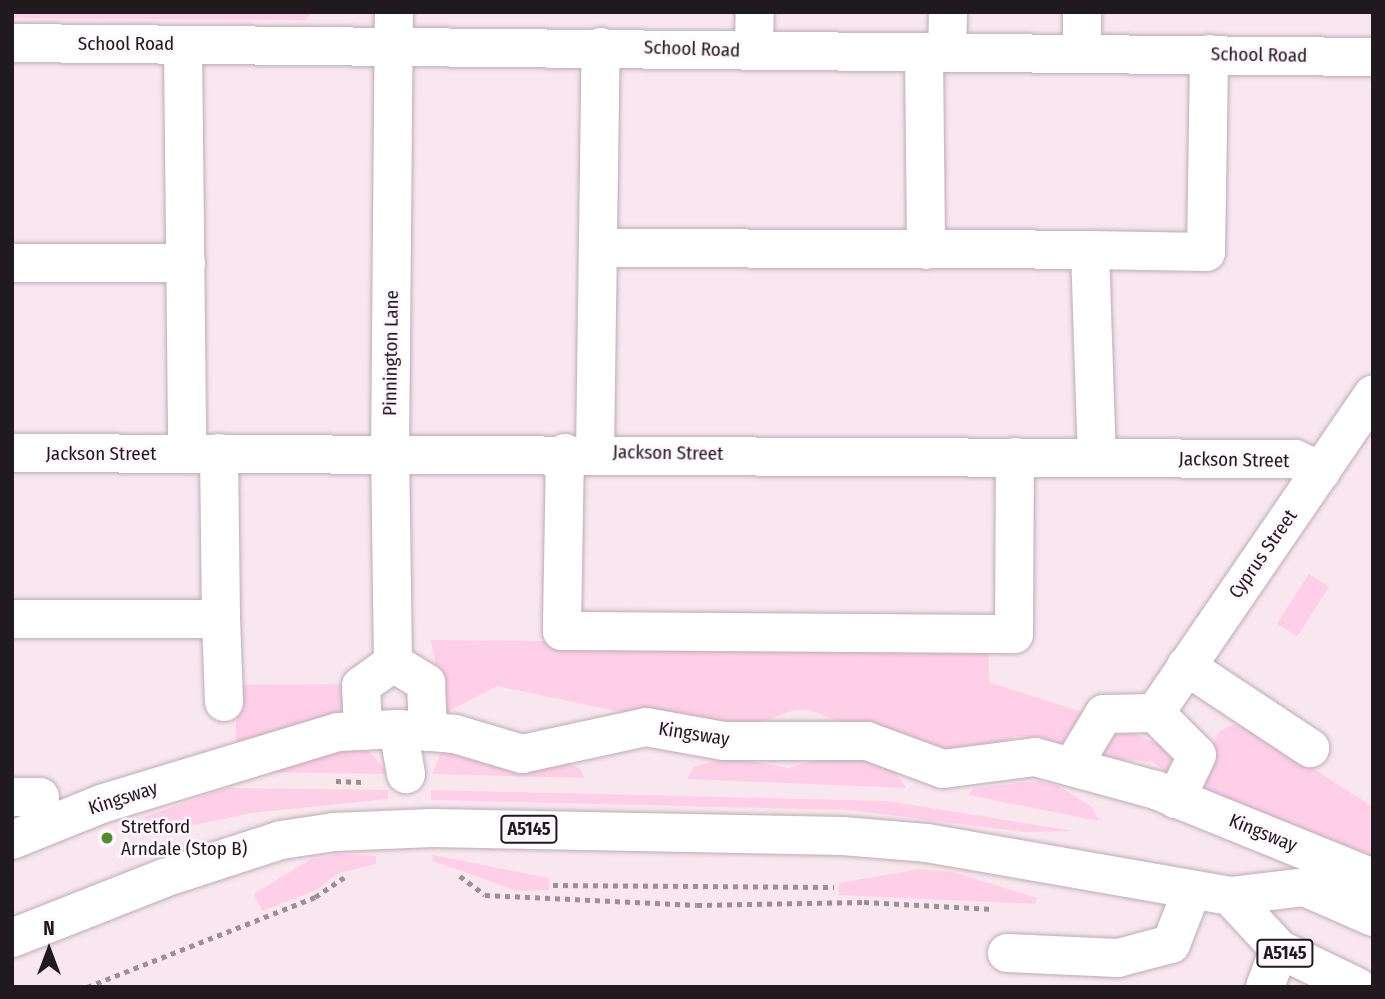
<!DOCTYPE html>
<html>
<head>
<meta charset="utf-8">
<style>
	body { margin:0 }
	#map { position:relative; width:1385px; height:999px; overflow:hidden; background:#f9e7f0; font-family:"Fira Sans Condensed",sans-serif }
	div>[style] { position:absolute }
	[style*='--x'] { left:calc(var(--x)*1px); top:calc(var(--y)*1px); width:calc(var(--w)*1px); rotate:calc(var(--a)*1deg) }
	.green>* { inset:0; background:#ffcfe8; transform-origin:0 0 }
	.path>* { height:4.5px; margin-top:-2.25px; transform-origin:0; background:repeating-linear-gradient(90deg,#9c8f95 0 5px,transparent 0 10px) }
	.roads { filter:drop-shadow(0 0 2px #beacb5) drop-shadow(0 0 2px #beacb5) }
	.minor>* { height:38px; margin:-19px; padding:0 19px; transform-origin:19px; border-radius:19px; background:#fff }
	.major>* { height:38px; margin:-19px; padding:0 19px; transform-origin:19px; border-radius:19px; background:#fff }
	.dots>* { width:19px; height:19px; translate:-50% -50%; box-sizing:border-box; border:4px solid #fff7fb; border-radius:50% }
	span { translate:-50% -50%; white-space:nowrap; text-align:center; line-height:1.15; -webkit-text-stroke:5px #fff7fb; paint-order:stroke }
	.shield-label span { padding:2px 5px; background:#fff7fb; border:2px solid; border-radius:5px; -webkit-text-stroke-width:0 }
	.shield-label { font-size:18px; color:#20191d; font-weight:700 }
	.street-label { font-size:19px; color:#20191d }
	.poi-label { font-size:19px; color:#20191d }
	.left { translate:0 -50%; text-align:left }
	.frame { position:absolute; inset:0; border:14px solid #20191d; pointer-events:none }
	.north { position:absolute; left:14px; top:915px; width:70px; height:70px; -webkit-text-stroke:5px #fff7fb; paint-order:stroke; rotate:0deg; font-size:19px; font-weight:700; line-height:28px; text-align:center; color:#20191d }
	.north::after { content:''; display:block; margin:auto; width:24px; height:32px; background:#20191d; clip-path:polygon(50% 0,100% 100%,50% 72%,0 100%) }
</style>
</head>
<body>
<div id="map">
	<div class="green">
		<div style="clip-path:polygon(12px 12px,313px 12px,305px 20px,12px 18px)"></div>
		<div style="left:1309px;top:574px;width:24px;height:59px;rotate:33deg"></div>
		<div style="clip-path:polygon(431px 640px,988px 645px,989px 682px,1094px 716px,1069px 747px,1041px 737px,1016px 736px,978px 755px,936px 757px,809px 710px,795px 710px,724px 734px,497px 686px,445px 713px)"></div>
		<div style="clip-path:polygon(351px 684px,349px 711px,236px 750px,236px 685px)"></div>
		<div style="clip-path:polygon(1108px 722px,1187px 757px,1175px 778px,1153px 762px,1091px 757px)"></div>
		<div style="clip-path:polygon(1234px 724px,1247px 726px,1373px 807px,1373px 856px,1204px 790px,1194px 780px,1220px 731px)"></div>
		<div style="clip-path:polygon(315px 749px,367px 749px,389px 774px,253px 772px)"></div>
		<div style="clip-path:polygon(442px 751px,556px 759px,580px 768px,584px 778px,432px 774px)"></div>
		<div style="clip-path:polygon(847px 751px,893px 769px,906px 788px,687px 779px,694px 767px,727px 757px,789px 768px)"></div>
		<div style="clip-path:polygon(1038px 781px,1058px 786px,1092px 807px,1099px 821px,968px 795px,973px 788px)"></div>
		<div style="clip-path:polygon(227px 788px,388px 790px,388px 799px,251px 813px,150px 834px,144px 817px)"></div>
		<div style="clip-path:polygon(431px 790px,888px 801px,1073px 831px,1023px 832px,849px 810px,431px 800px)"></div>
		<div style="clip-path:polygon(339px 854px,376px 856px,376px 864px,338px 873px,316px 890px,262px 911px,254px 894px,311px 859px)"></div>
		<div style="clip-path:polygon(432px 855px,549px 878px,549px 890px,518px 891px,433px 861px)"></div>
		<div style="clip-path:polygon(920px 869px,953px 872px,1037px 898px,1035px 904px,839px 895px,839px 883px)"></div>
	</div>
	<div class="path">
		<div style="--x:336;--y:781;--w:27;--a:2"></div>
		<div style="--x:460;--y:876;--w:31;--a:37"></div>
		<div style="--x:485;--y:895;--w:212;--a:2.7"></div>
		<div style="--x:697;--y:905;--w:167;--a:-1"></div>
		<div style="--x:864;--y:902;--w:129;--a:3.1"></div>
		<div style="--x:553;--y:885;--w:281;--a:0.4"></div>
		<div style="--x:87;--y:987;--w:245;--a:-21.5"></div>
		<div style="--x:315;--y:897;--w:36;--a:-34"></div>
	</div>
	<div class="roads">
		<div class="minor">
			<div style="--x:12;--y:43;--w:1361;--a:0.59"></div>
			<div style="--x:183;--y:45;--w:409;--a:89.4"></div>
			<div style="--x:754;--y:51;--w:39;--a:-89"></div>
			<div style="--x:924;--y:53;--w:197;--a:89.4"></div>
			<div style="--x:947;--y:53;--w:41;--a:-88.6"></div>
			<div style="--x:1082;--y:53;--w:41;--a:-90"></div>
			<div style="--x:601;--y:248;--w:489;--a:0.2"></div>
			<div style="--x:1090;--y:250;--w:207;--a:88.1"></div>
			<div style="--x:1090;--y:250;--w:116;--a:1"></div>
			<div style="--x:1206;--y:252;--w:198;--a:-89.1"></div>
			<div style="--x:12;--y:263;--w:174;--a:0"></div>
			<div style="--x:12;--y:453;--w:1283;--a:0.27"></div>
			<div style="--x:1295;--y:459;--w:29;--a:25"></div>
			<div style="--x:219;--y:453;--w:166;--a:89.3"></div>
			<div style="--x:565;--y:453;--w:178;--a:91"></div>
			<div style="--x:562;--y:631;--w:452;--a:0.4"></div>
			<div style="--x:1014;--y:634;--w:177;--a:-89.7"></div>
			<div style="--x:595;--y:453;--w:406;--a:-89.2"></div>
			<div style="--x:12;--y:619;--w:209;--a:0"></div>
			<div style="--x:221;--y:619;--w:83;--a:87.9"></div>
			<div style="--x:393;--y:663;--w:207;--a:-90.8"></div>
			<div style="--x:390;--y:456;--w:444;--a:-89.5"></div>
			<div style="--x:393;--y:663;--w:39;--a:31"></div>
			<div style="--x:426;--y:683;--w:49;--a:87.7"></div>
			<div style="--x:1186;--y:666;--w:149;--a:33.5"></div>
			<div style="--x:1155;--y:713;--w:386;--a:-55.6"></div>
			<div style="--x:398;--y:729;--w:46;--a:79.9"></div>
			<div style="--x:363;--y:731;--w:45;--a:-92.5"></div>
			<div style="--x:361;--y:686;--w:39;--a:-36"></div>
			<div style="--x:1072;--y:767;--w:62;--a:-58.9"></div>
			<div style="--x:1104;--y:714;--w:51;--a:-1.1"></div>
			<div style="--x:1155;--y:713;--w:59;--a:45"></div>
			<div style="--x:1197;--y:755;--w:49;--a:115.5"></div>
			<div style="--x:12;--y:797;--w:28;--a:0"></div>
			<div style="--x:12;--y:840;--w:96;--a:-22"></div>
			<div style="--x:101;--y:804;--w:248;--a:-16.9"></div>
			<div style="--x:338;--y:732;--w:60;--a:-2.9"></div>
			<div style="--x:398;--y:729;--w:57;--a:5"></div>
			<div style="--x:455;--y:734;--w:70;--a:16.6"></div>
			<div style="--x:522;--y:754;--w:127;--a:-12.3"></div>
			<div style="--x:646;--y:727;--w:79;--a:10.2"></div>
			<div style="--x:724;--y:741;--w:143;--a:0"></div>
			<div style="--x:867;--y:741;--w:81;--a:20.2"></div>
			<div style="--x:943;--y:769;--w:93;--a:-7.4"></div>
			<div style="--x:1035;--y:757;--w:125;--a:15.3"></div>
			<div style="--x:1156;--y:790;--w:234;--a:22.1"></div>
			<div style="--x:1007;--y:953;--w:111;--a:2.6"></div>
			<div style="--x:1118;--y:958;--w:55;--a:-14.8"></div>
			<div style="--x:1171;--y:944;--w:58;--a:-68.7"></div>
			<div style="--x:1265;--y:987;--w:40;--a:-69.8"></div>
		</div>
		<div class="major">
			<div style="--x:1230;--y:896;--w:72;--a:47.2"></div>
			<div style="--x:1279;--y:949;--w:87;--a:26"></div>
			<div style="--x:12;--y:938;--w:163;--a:-21.5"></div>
			<div style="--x:164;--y:878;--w:123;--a:-18"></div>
			<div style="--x:281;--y:840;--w:54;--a:-8.6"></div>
			<div style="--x:334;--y:832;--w:98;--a:-2.3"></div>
			<div style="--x:432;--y:828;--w:411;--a:1.1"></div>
			<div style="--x:843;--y:836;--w:84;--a:4.8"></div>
			<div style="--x:927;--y:843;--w:308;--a:9.9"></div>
			<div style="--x:1230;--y:896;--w:76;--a:-6.8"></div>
			<div style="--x:1305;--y:887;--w:74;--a:23.8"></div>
		</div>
	</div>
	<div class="dots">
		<div style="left:107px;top:838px;background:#528d2b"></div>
	</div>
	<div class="shield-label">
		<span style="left:529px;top:829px">A5145</span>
		<span style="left:1285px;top:953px">A5145</span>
	</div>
	<div class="street-label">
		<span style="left:126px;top:44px">School Road</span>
		<span style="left:692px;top:49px;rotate:2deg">School Road</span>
		<span style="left:1259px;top:55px;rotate:1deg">School Road</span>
		<span style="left:391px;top:353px;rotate:-89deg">Pinnington Lane</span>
		<span style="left:668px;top:453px;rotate:1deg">Jackson Street</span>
		<span style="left:101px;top:454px">Jackson Street</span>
		<span style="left:1234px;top:460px;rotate:1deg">Jackson Street</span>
		<span style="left:1263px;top:554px;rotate:-55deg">Cyprus Street</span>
		<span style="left:694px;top:734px;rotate:9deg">Kingsway</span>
		<span style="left:123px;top:798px;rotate:-18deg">Kingsway</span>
		<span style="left:1263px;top:833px;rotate:22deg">Kingsway</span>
	</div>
	<div class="poi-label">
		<span class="left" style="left:121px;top:838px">Stretford<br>Arndale (Stop B)</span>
	</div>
	<div class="frame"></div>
	<div class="north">N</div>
</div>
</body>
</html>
